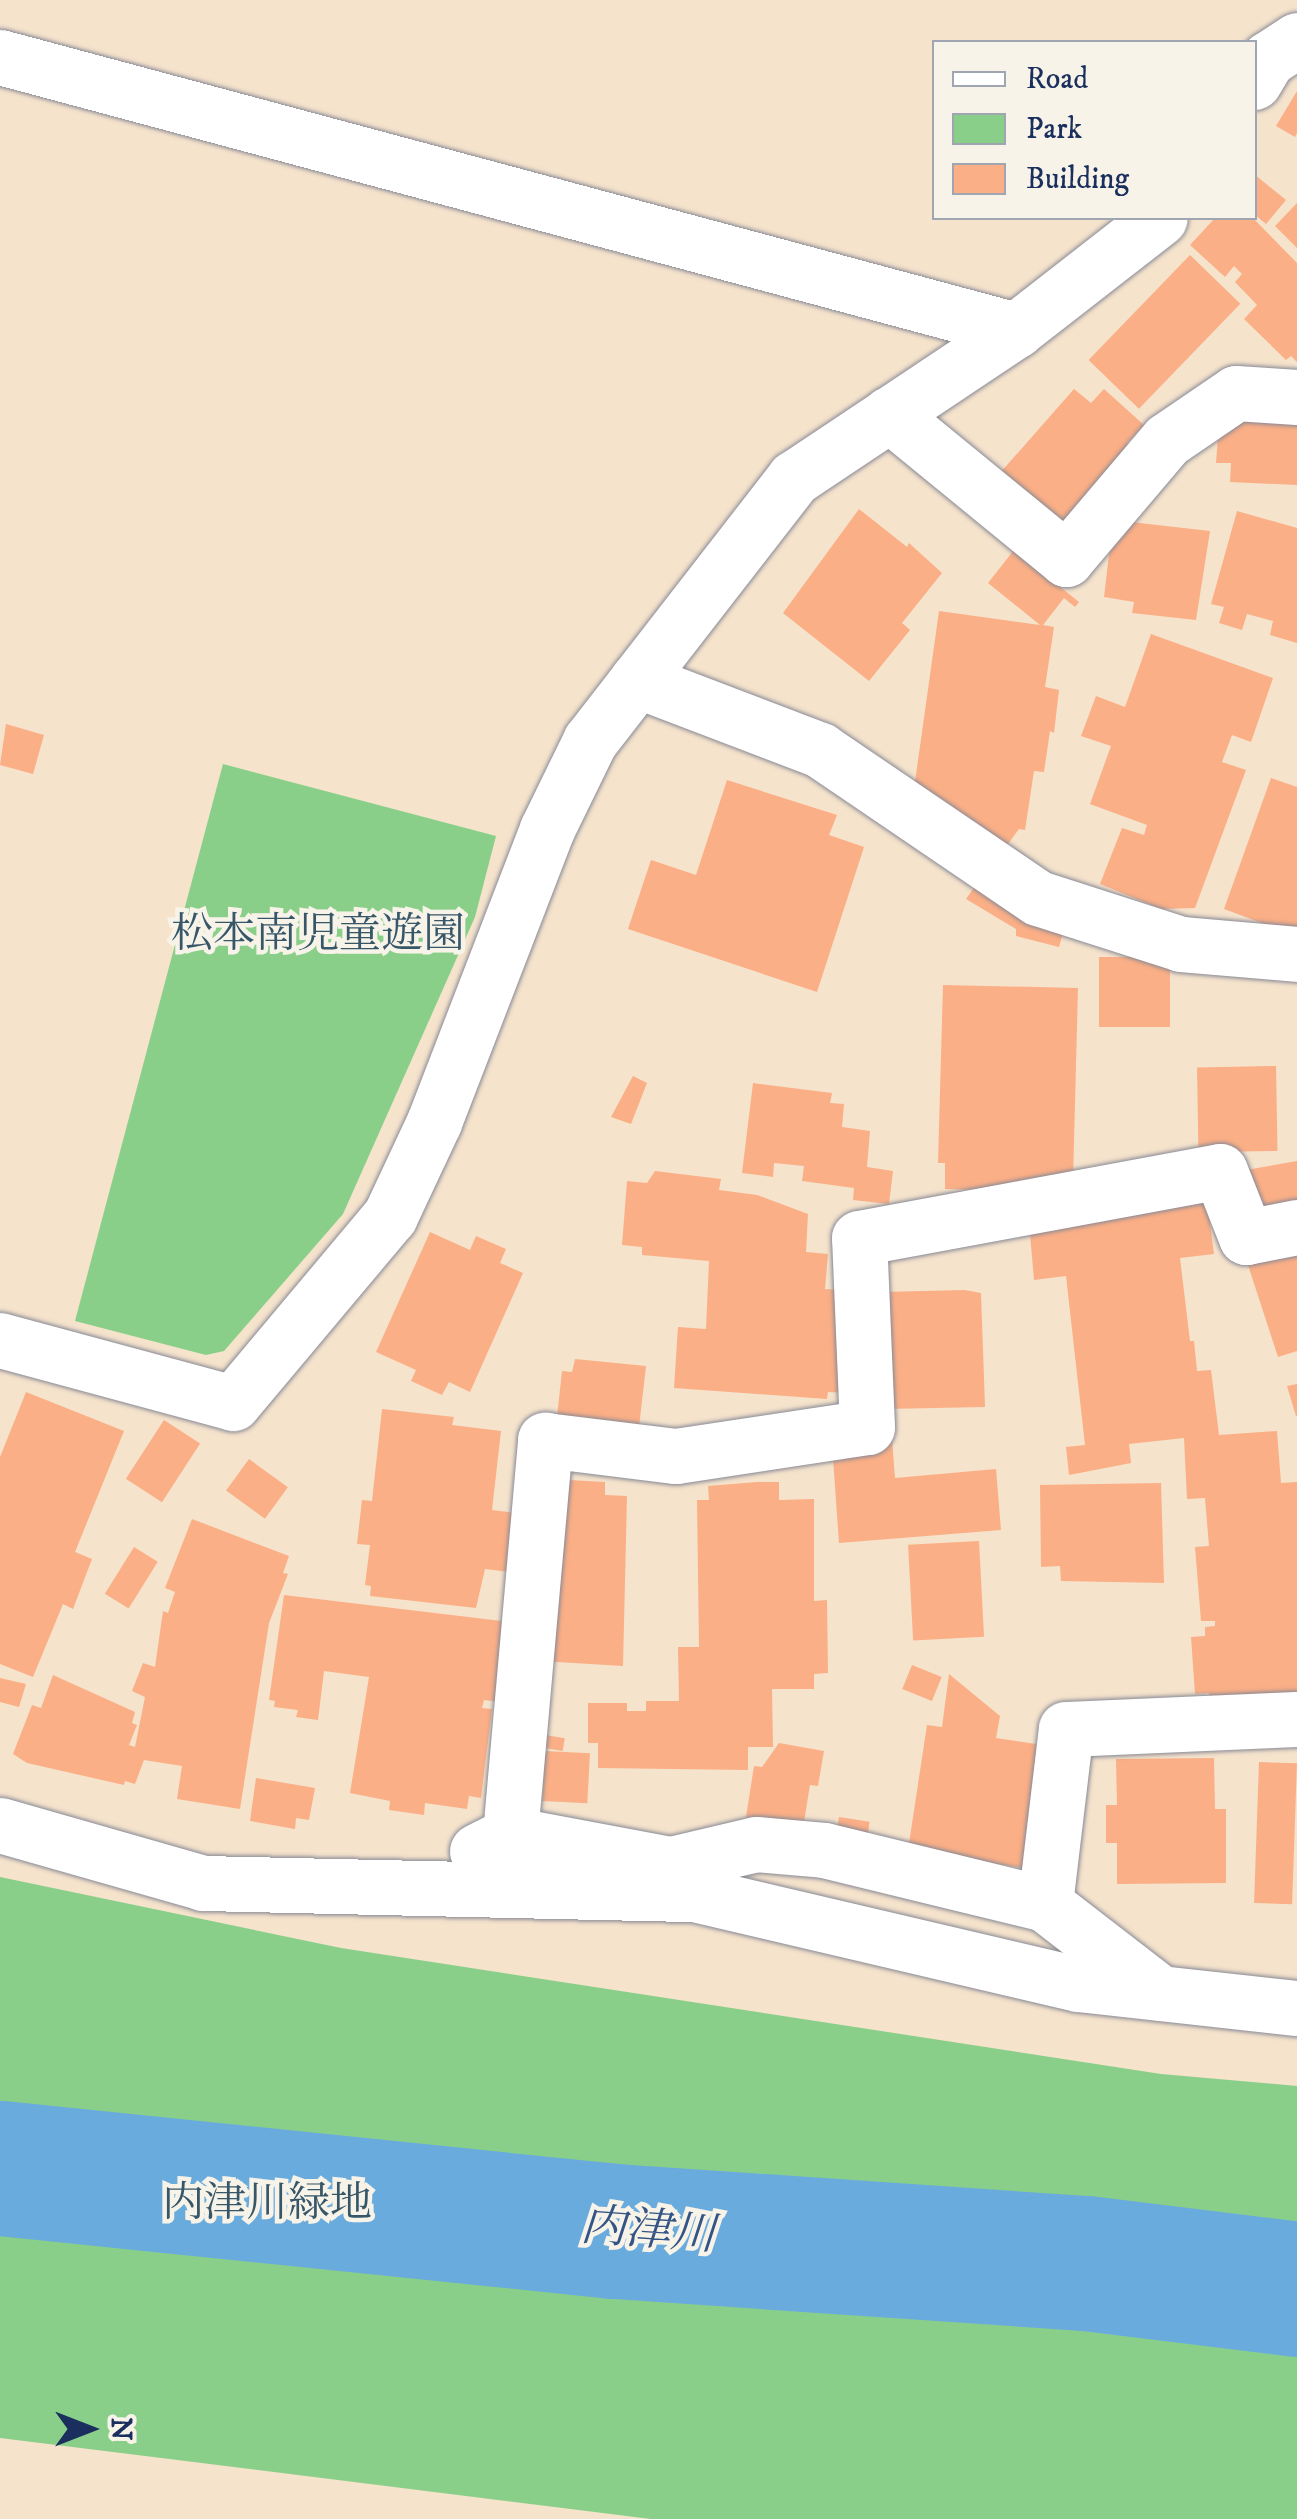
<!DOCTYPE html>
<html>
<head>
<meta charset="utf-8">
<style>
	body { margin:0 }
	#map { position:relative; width:1297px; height:2519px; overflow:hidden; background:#f5e3cc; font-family:"IM FELL DW Pica","Noto Serif JP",serif }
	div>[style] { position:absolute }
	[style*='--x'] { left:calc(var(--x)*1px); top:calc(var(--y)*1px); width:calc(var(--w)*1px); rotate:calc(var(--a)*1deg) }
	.green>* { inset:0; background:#8acf89 }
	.river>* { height:135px; margin:-67.5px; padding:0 67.5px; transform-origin:67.5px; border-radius:67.5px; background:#6aabde }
	.building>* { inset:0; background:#fbaf86; transform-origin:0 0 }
	.roads { filter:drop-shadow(0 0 2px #888995) drop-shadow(0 0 2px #888995) }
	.minor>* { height:55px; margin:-27.5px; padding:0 27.5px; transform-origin:27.5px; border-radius:27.5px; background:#fff }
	span { translate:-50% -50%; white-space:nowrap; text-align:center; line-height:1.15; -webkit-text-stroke:9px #f7f3e8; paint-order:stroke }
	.park-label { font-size:42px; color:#375769 }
	.water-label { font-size:45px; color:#335484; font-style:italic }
	.legend { position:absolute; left:932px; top:40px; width:325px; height:180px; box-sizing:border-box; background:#f7f3e8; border:2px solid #9fa5b1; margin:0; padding:12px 18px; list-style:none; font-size:30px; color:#1b2f5e }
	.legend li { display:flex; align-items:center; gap:20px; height:50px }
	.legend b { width:50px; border:2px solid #9fa5b1 }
	.north { position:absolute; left:40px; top:2379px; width:100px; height:100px; -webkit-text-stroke:8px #f7f3e8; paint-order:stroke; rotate:90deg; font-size:28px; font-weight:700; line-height:40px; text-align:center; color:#1b2f5e }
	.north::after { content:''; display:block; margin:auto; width:35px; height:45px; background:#1b2f5e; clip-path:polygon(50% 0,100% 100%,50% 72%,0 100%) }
</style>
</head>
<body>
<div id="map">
	<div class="green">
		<div style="clip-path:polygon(223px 764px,496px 836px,475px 917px,343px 1214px,224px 1351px,206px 1355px,75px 1321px)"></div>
		<div style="clip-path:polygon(0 1877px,341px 1948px,1161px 2074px,1297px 2086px,1297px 2519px,651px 2519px,0 2438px)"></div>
	</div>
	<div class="river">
		<div style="--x:0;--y:2168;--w:618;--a:5.85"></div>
		<div style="--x:615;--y:2231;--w:472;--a:3.9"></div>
		<div style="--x:1086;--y:2263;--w:213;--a:7"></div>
	</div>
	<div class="building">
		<div style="clip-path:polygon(1297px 91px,1297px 133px,1295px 137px,1276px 126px)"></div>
		<div style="clip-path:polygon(1254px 174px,1286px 200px,1266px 224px,1254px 214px)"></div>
		<div style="clip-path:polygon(1297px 203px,1297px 248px,1275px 226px)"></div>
		<div style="clip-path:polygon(1215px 218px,1253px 218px,1297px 263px,1297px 362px,1291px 356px,1286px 360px,1244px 319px,1257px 305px,1235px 282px,1242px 274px,1234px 266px,1225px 277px,1190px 245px)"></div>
		<div style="left:1190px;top:255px;width:70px;height:146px;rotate:44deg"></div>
		<div style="clip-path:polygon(1074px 389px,1091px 403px,1104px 389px,1144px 425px,1127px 443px,1136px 451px,1059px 540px,993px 481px)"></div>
		<div style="clip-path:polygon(1232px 417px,1297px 419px,1297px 485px,1230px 482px,1231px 463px,1216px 463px,1219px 423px)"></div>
		<div style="clip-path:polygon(859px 509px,907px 547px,909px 543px,942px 573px,902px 623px,910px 630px,869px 681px,783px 613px)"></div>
		<div style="clip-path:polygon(1237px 511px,1297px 528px,1297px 643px,1270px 635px,1273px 621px,1247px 614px,1242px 630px,1219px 623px,1224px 607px,1211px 604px)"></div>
		<div style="clip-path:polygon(1113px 520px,1210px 531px,1196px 620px,1132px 613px,1134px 602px,1104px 597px)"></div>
		<div style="clip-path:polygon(1014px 550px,1079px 602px,1075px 607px,1064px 598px,1043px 625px,1054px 627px,1045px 687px,1059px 690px,1054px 733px,1050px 731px,1044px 772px,1034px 771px,1025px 830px,1019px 829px,1008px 844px,990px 842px,914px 789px,939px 611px,1040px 625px,988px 583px)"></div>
		<div style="clip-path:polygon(1151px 634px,1273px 678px,1251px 742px,1232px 735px,1222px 762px,1246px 770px,1195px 908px,1161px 909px,1100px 884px,1122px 828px,1144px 835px,1147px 825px,1090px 804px,1111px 746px,1081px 736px,1096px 696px,1125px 707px)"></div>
		<div style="clip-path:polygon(6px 724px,44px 735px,33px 774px,0 765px)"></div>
		<div style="clip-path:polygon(1271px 778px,1297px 787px,1297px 936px,1224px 909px)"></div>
		<div style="clip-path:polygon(727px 780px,837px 815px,829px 835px,864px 847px,817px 992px,628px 929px,651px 860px,696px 875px)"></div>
		<div style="clip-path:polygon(978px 882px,1065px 926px,1059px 947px,1016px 936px,1016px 929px,966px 899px)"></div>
		<div style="left:1099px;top:957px;width:71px;height:70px"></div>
		<div style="clip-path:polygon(943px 985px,1078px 988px,1073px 1180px,1036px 1191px,945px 1189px,945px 1163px,938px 1163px)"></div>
		<div style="left:1276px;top:1066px;width:85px;height:79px;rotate:89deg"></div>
		<div style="clip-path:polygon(633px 1076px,647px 1083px,631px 1124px,611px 1117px)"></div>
		<div style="clip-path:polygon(753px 1083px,832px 1093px,830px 1103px,844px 1104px,842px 1127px,870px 1131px,867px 1167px,893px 1171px,889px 1204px,853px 1200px,854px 1188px,802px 1181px,804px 1166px,774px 1163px,773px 1177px,742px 1173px)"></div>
		<div style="clip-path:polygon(1297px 1161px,1297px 1213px,1254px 1220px,1246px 1170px)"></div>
		<div style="clip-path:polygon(655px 1171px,721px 1179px,719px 1190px,757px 1195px,808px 1214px,806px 1252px,828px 1254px,825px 1289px,844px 1290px,850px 1393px,828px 1392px,827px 1399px,674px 1388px,678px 1327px,706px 1329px,709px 1261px,642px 1255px,642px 1247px,622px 1245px,627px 1181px,647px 1183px)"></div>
		<div style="clip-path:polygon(1205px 1185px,1214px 1254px,1180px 1258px,1190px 1341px,1194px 1341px,1197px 1371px,1211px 1370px,1219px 1435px,1277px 1431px,1281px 1483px,1297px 1482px,1297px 1695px,1210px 1702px,1209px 1693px,1195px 1694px,1191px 1637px,1205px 1636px,1205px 1627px,1215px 1626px,1215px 1621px,1201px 1621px,1195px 1547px,1209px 1546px,1205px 1498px,1187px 1499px,1184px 1438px,1129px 1444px,1131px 1463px,1069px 1475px,1066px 1447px,1085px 1445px,1066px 1276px,1034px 1280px,1029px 1222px)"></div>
		<div style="clip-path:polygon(430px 1232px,470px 1250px,476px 1236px,506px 1249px,500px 1263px,523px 1273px,470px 1392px,449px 1382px,442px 1395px,411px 1381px,416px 1370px,376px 1352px)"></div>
		<div style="clip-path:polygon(1297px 1246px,1297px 1351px,1278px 1357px,1247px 1262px)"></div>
		<div style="clip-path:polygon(965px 1290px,981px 1293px,985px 1407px,885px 1409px,883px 1292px)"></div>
		<div style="clip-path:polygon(575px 1359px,646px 1366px,638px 1436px,556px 1426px,562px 1371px,572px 1372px)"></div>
		<div style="clip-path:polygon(1297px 1384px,1297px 1416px,1296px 1416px,1287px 1386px)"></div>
		<div style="clip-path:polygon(26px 1392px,124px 1431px,75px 1552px,92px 1559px,73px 1609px,63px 1604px,33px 1677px,0 1664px,0 1457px)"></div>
		<div style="clip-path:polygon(382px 1409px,454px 1417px,452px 1425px,501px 1431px,492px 1510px,517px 1513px,510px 1572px,485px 1569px,476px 1608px,370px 1596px,371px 1586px,365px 1585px,370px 1545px,357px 1544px,362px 1500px,372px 1501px)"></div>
		<div style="left:164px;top:1420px;width:43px;height:70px;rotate:33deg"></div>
		<div style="clip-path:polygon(892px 1439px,895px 1478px,996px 1469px,1001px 1530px,839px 1543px,832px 1444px)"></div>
		<div style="left:249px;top:1459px;width:48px;height:39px;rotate:36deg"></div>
		<div style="clip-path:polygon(551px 1479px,605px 1482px,605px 1495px,627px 1496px,623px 1666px,541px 1661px)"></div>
		<div style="clip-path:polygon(757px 1482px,779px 1482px,779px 1500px,814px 1499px,814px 1601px,827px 1600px,828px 1673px,814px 1674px,814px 1689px,772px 1689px,773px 1747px,748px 1747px,748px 1770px,598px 1768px,598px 1743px,588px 1743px,588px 1703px,627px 1703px,627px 1711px,646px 1711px,646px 1701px,679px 1701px,678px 1647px,699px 1647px,697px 1500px,709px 1500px,708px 1486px)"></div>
		<div style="clip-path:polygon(1161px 1483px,1164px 1583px,1061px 1581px,1060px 1566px,1041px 1567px,1040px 1485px)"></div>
		<div style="clip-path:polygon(192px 1519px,289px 1556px,283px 1573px,288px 1574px,269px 1623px,240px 1809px,177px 1799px,182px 1766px,144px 1760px,135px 1784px,125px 1781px,124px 1785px,27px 1763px,13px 1754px,32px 1705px,41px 1708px,53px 1675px,135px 1712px,132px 1723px,137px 1725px,129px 1745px,135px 1747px,145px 1697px,132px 1691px,143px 1663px,155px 1667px,163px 1611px,168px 1613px,175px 1592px,165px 1588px)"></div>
		<div style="left:979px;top:1541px;width:96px;height:71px;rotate:87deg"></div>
		<div style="left:134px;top:1547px;width:28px;height:55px;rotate:32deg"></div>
		<div style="clip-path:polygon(284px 1595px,511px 1622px,501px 1702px,484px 1700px,482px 1708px,492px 1709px,481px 1798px,469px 1796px,467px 1809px,425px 1803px,424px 1815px,389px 1810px,390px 1801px,350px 1793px,369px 1677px,324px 1671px,318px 1720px,296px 1717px,298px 1710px,274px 1707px,275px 1701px,269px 1700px)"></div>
		<div style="left:912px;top:1665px;width:32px;height:26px;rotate:22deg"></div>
		<div style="clip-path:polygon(949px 1674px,1000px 1716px,996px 1738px,1049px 1746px,1038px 1870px,908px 1850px,927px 1725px,942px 1727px)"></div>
		<div style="clip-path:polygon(0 1678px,26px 1684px,19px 1707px,0 1702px)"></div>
		<div style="left:545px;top:1735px;width:20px;height:13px;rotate:9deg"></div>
		<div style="clip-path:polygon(779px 1743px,824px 1751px,818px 1786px,810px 1785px,803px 1828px,746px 1817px,754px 1766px,762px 1767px)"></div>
		<div style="left:545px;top:1751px;width:45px;height:50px;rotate:3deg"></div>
		<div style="clip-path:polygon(1214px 1758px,1215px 1809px,1226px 1809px,1226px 1883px,1117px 1884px,1117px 1843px,1106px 1843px,1106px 1805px,1117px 1805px,1116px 1759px)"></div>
		<div style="left:1259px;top:1762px;width:38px;height:141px;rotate:2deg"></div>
		<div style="clip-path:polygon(256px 1778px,315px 1788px,309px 1820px,296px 1818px,295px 1829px,250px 1821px)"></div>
		<div style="left:839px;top:1817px;width:31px;height:28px;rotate:9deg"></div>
	</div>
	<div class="roads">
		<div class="minor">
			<div style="--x:0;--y:57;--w:1052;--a:15.04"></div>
			<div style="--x:1254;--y:82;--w:27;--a:-59"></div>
			<div style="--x:1268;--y:59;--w:35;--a:-33"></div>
			<div style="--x:889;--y:414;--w:229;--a:39.3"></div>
			<div style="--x:1066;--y:559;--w:156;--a:-49.7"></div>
			<div style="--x:1167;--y:440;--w:83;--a:-34.3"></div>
			<div style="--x:1236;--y:393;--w:61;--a:3.8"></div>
			<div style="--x:637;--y:680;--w:196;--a:20.9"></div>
			<div style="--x:820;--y:750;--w:263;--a:34.2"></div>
			<div style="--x:1038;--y:898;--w:150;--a:17.8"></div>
			<div style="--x:1181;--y:944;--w:116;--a:4.9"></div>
			<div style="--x:0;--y:1340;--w:241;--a:15.1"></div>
			<div style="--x:233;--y:1403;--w:244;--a:-50"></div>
			<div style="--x:390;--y:1216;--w:104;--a:-64.9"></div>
			<div style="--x:434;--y:1122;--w:314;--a:-68.9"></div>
			<div style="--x:547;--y:829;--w:98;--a:-64"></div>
			<div style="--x:590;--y:741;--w:333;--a:-52.2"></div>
			<div style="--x:794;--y:478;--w:267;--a:-33.7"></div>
			<div style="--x:1016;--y:330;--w:182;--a:-37.9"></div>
			<div style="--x:0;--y:1825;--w:211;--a:15.9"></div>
			<div style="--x:203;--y:1883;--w:491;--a:1.3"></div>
			<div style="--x:694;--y:1894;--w:394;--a:13.2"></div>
			<div style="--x:1078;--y:1984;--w:220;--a:6.3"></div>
			<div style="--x:510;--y:1834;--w:396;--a:-84.9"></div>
			<div style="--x:545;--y:1440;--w:132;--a:7"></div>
			<div style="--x:676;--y:1456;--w:193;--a:-8.6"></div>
			<div style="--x:867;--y:1427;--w:189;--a:-92.4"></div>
			<div style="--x:859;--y:1238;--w:367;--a:-10.5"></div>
			<div style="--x:1220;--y:1171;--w:71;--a:68.5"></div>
			<div style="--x:1246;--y:1237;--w:52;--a:-11.1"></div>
			<div style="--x:477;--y:1851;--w:37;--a:-27"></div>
			<div style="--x:510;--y:1834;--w:164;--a:10.6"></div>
			<div style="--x:671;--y:1864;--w:18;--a:52"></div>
			<div style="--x:671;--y:1864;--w:87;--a:-13.2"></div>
			<div style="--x:756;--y:1844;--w:68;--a:5"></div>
			<div style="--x:824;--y:1850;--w:228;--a:13.7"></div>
			<div style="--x:1045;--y:1904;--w:145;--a:37.7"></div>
			<div style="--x:1045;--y:1904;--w:176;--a:-83.2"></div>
			<div style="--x:1066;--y:1729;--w:231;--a:-2.5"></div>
		</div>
	</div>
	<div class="park-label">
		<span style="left:318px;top:935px">松本南児童遊園</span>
		<span style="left:267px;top:2204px">内津川緑地</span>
	</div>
	<div class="water-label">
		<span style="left:648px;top:2232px;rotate:4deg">内津川</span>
	</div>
	<ul class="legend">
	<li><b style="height:12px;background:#fff"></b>Road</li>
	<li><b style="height:28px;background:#8acf89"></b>Park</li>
	<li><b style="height:28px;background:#fbaf86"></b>Building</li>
	</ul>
	<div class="north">N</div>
</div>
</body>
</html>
